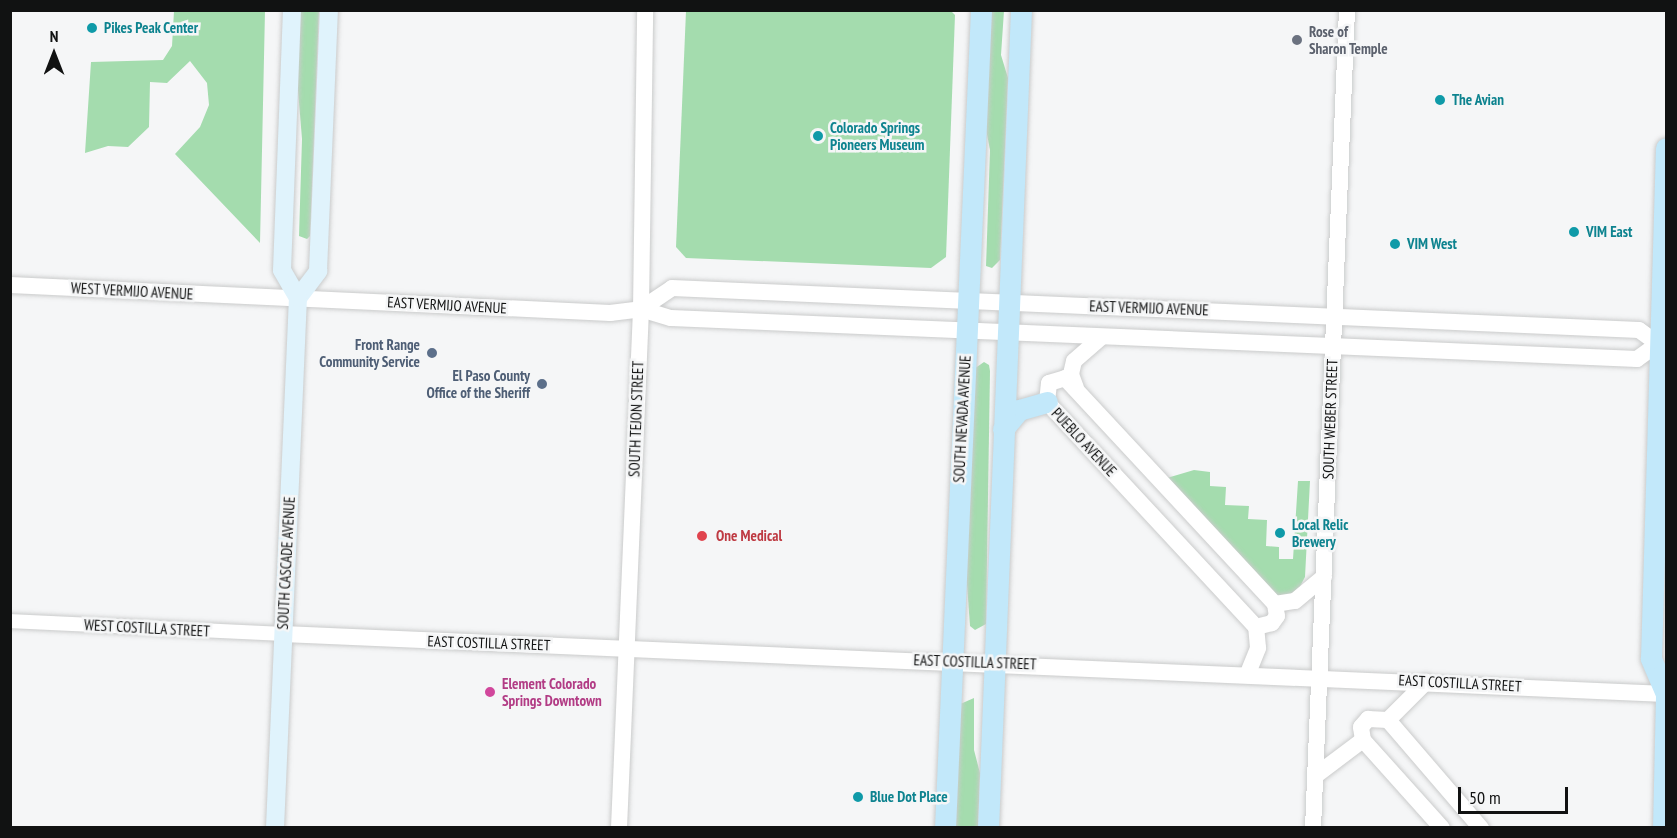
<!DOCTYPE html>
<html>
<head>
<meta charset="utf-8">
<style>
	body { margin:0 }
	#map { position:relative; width:1677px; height:838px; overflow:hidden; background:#f5f6f7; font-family:"PT Sans Narrow",sans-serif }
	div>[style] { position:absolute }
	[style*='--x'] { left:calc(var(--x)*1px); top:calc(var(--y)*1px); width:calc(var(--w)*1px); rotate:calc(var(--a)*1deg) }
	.green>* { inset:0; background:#a4dcae }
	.roads { filter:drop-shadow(0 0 2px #cacbcb) drop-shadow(0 0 2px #cacbcb) }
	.minor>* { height:14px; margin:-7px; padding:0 7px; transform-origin:7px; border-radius:7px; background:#fff }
	.tertiary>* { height:16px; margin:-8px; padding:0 8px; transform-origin:8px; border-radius:8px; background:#fff }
	.secondary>* { height:18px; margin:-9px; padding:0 9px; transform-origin:9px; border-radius:9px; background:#e0f3fc }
	.primary>* { height:21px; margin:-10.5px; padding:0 10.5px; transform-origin:10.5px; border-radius:10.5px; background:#c2e8fa }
	.dots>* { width:16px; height:16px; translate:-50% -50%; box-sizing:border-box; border:3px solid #f5f6f7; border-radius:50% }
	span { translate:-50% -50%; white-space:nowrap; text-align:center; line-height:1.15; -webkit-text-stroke:5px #f5f6f7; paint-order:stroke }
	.culture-label { font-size:15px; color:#0d838f; font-weight:700 }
	.left { translate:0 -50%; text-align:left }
	.worship-label { font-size:15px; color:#5b616d; font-weight:700 }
	.street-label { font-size:15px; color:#111212 }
	.service-label { font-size:15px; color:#4e5e75; font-weight:700 }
	.right { translate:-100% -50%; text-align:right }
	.health-label { font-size:15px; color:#be3a42; font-weight:700 }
	.hotel-label { font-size:15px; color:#b23c85; font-weight:700 }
	.frame { position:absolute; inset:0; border:12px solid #111212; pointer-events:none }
	.north { position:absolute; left:24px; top:24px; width:60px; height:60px; -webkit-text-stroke:4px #f5f6f7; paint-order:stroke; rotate:0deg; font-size:16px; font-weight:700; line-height:24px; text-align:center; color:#111212 }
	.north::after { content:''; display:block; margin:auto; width:21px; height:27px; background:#111212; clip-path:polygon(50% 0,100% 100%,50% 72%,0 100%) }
	.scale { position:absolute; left:1458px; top:787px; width:110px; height:27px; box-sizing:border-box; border:3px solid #111212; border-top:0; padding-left:8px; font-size:18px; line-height:21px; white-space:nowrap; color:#111212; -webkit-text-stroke:4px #f5f6f7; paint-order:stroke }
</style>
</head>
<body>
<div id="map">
	<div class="green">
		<div style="clip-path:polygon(174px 11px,265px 11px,260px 243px,175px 154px,200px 127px,209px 105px,207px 83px,190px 61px,167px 83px,150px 82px,149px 127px,128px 147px,108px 146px,85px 153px,91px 62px,163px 60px,172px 46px)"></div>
		<div style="clip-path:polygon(300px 11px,319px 11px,310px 236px,307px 239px,299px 236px,302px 139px,297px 78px)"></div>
		<div style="clip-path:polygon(951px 11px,955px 15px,946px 257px,931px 268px,686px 258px,676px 247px,686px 11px)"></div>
		<div style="clip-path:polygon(990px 11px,1004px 11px,1001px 55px,1008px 78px,1000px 260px,992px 268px,986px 266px,990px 150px,985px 124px)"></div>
		<div style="clip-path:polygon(984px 362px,989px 365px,990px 371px,986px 624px,975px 630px,970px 626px,964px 542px,971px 371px)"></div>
		<div style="clip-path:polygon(1194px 470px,1210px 472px,1210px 486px,1226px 487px,1225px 505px,1249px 506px,1248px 519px,1267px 520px,1266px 546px,1279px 547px,1279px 559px,1293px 559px,1298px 481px,1310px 481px,1305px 577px,1296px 594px,1278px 596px,1167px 478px)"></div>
		<div style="clip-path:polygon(974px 698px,974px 750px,980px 773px,978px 827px,954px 828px,958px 705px)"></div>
	</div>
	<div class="roads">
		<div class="minor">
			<div style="--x:10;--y:621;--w:273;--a:2.7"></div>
		</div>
		<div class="tertiary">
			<div style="--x:10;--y:285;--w:601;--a:2.67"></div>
			<div style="--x:610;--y:313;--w:31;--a:-7"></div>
			<div style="--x:641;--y:309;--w:31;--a:17"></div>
			<div style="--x:671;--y:318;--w:967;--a:2.43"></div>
			<div style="--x:1637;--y:359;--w:26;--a:-36"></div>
			<div style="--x:641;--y:309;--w:37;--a:-34"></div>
			<div style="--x:672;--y:288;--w:968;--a:2.49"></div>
			<div style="--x:1639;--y:330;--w:24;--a:36"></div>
			<div style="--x:1658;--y:344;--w:8;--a:0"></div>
			<div style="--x:1065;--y:378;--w:309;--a:47.1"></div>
			<div style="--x:1275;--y:604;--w:12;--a:81"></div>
			<div style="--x:1277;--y:616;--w:9;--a:126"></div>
			<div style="--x:1272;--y:623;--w:16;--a:166"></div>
			<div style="--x:1256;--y:627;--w:307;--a:-132.9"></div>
			<div style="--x:1047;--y:402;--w:19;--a:-84"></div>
			<div style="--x:1049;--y:383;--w:17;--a:-17"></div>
			<div style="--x:1076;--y:388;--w:15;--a:-110"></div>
			<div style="--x:1071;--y:374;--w:13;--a:-77"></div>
			<div style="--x:1074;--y:361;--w:35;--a:-41"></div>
			<div style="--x:1275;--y:604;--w:20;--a:-9"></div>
			<div style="--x:1295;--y:601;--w:38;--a:-40"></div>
			<div style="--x:283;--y:634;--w:1384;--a:2.48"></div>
			<div style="--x:1248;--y:673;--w:27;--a:-68"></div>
			<div style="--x:1258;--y:648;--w:21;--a:-95"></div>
			<div style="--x:1388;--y:720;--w:143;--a:49.3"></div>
			<div style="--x:1363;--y:740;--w:118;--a:48.1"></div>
			<div style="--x:1315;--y:776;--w:60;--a:-36.9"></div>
			<div style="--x:1363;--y:740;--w:13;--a:-99"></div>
			<div style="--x:1361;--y:727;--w:11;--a:-49"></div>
			<div style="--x:1368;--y:719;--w:20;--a:3"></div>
			<div style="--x:1388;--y:720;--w:54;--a:-45"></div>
			<div style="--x:619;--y:828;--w:519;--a:-87.57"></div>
			<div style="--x:641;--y:309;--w:299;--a:-89.2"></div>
			<div style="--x:1313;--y:828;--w:819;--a:-87.62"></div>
		</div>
		<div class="secondary">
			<div style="--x:298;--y:298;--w:34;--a:-53"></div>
			<div style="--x:318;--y:271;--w:261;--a:-87.6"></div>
			<div style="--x:275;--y:828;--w:530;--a:-87.52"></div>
			<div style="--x:298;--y:298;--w:32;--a:-120"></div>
			<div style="--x:282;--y:270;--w:260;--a:-87.8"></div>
		</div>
		<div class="primary">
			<div style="--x:1003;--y:429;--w:25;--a:-50"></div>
			<div style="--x:1019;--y:410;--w:29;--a:-16"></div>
			<div style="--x:945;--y:828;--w:819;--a:-87.48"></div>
			<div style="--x:988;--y:828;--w:819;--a:-87.69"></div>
			<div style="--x:1663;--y:828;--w:134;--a:-88.7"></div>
			<div style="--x:1666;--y:694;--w:39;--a:-113"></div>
			<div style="--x:1651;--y:658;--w:510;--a:-88.32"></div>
		</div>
	</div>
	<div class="dots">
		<div style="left:92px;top:28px;background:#0f9aa8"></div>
		<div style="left:1297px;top:40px;background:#6b7280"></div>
		<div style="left:1440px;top:100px;background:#0f9aa8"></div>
		<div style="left:818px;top:136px;background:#0f9aa8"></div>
		<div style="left:1574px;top:232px;background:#0f9aa8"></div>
		<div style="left:1395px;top:244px;background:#0f9aa8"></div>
		<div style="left:432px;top:353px;background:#5c6f8a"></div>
		<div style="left:542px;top:384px;background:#5c6f8a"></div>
		<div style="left:1280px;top:533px;background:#0f9aa8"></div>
		<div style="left:702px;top:536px;background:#e0444e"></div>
		<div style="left:490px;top:692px;background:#d1479c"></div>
		<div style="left:858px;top:797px;background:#0f9aa8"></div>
	</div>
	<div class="culture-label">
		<span class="left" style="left:104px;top:28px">Pikes Peak Center</span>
		<span class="left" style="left:1452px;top:100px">The Avian</span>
		<span class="left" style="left:830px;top:136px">Colorado Springs<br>Pioneers Museum</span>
		<span class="left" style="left:1586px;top:232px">VIM East</span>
		<span class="left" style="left:1407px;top:244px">VIM West</span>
		<span class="left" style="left:1292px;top:533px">Local Relic<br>Brewery</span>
		<span class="left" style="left:870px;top:797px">Blue Dot Place</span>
	</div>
	<div class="worship-label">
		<span class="left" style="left:1309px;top:40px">Rose of<br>Sharon Temple</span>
	</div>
	<div class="street-label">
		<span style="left:132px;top:291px;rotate:3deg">WEST VERMIJO AVENUE</span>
		<span style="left:447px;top:305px;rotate:3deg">EAST VERMIJO AVENUE</span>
		<span style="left:1149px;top:308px;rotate:2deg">EAST VERMIJO AVENUE</span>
		<span style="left:636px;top:419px;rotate:-88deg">SOUTH TEJON STREET</span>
		<span style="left:962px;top:419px;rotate:-87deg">SOUTH NEVADA AVENUE</span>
		<span style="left:1330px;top:419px;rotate:-88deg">SOUTH WEBER STREET</span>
		<span style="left:1084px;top:442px;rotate:47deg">PUEBLO AVENUE</span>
		<span style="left:286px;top:563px;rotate:-87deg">SOUTH CASCADE AVENUE</span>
		<span style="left:147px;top:628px;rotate:3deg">WEST COSTILLA STREET</span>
		<span style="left:489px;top:643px;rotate:2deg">EAST COSTILLA STREET</span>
		<span style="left:975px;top:662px;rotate:2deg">EAST COSTILLA STREET</span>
		<span style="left:1460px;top:683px;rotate:3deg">EAST COSTILLA STREET</span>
	</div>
	<div class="service-label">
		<span class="right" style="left:420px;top:353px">Front Range<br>Community Service</span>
		<span class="right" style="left:530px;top:384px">El Paso County<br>Office of the Sheriff</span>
	</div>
	<div class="health-label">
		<span class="left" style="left:716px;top:536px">One Medical</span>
	</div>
	<div class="hotel-label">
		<span class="left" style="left:502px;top:692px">Element Colorado<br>Springs Downtown</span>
	</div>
	<div class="frame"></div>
	<div class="north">N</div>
	<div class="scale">50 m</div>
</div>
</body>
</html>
